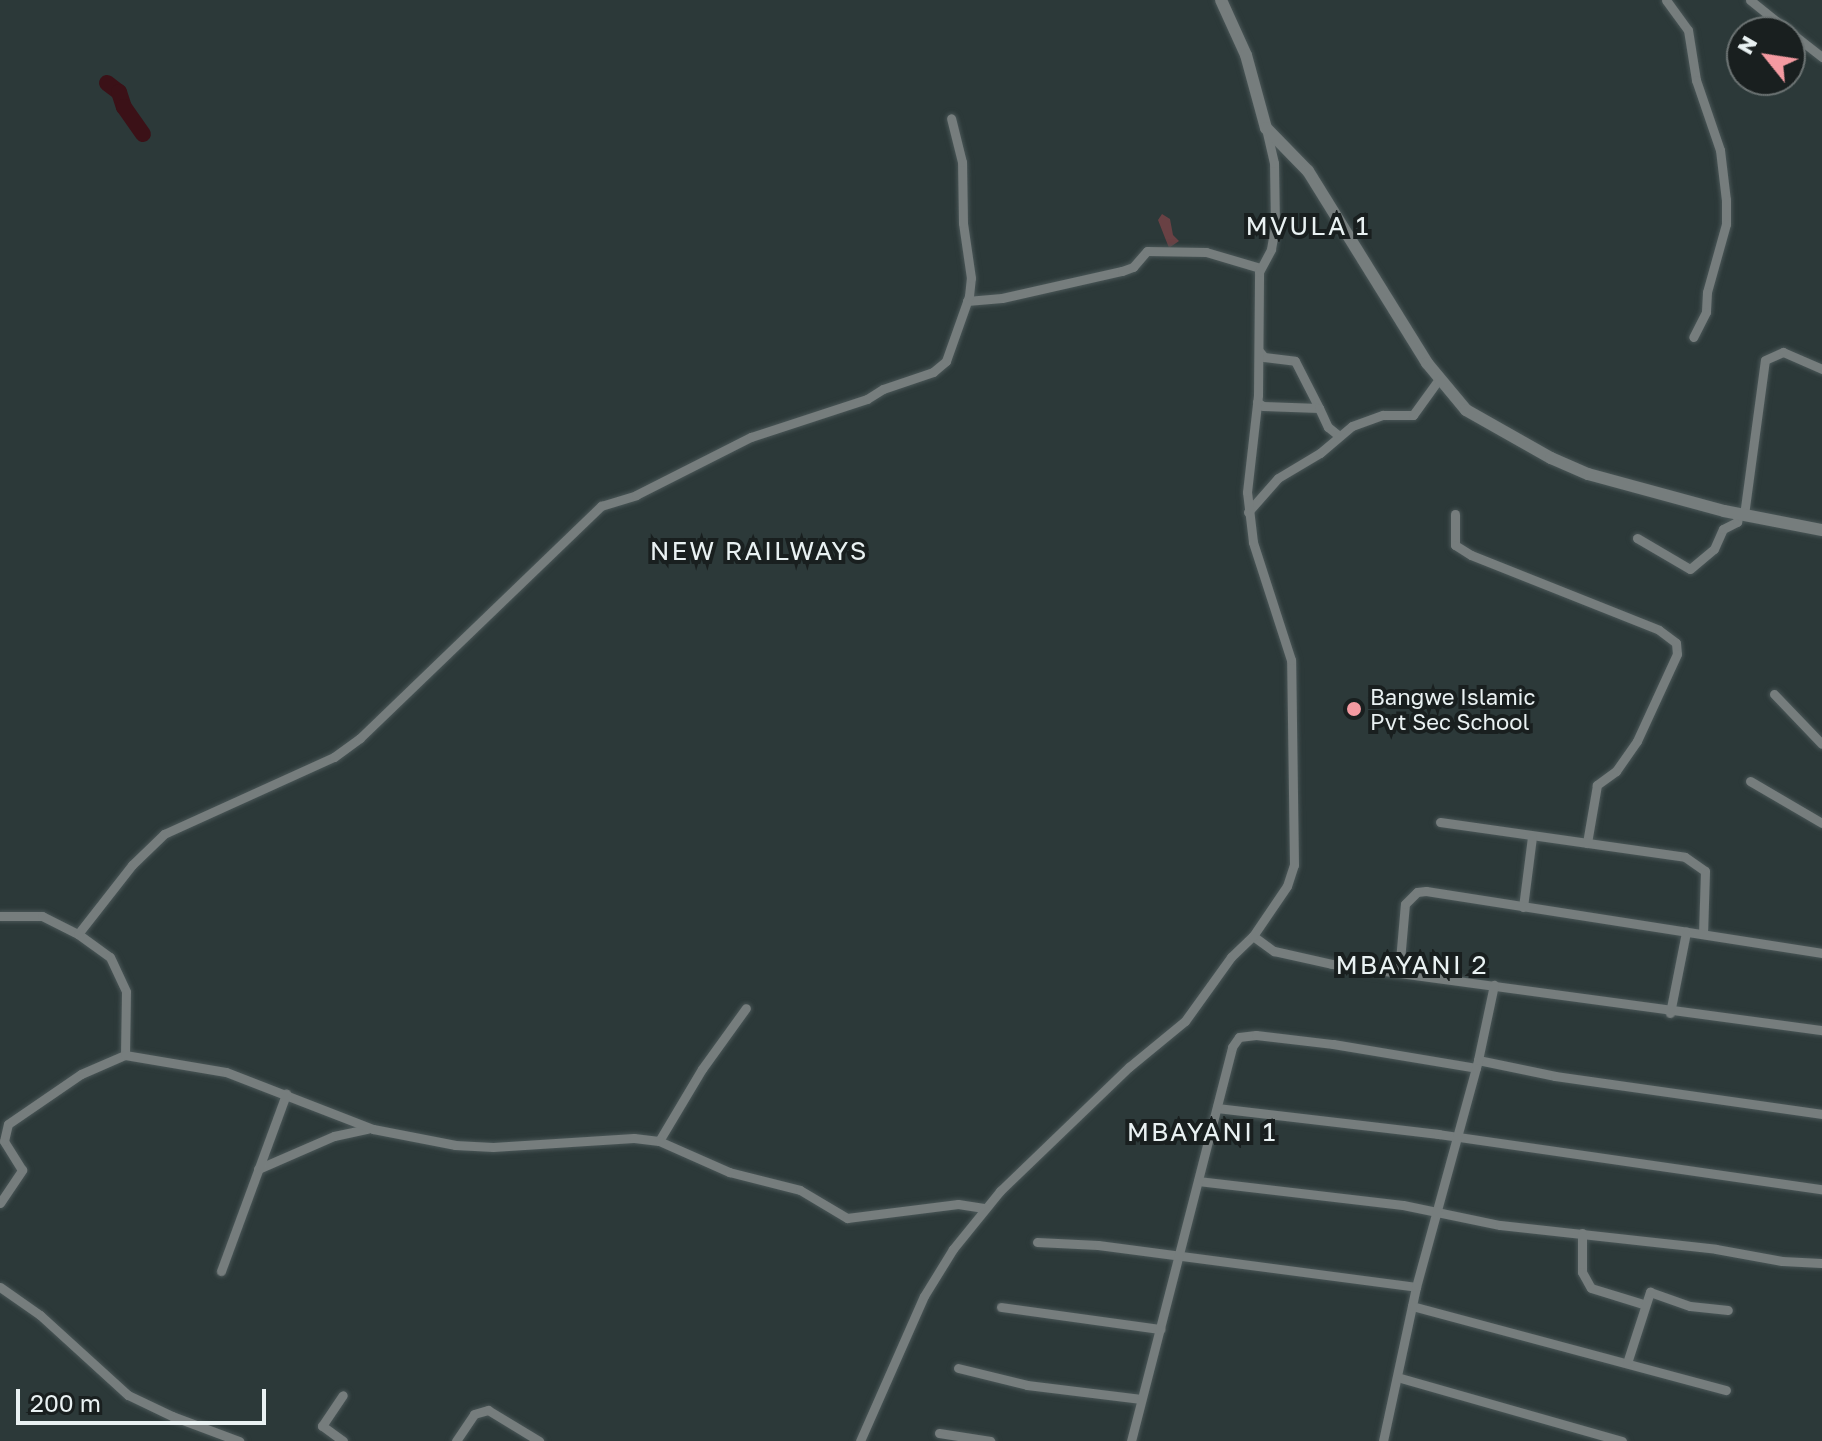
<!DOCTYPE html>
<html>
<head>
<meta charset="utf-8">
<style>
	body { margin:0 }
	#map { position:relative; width:1822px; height:1441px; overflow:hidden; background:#2c3939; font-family:"Golos Text",sans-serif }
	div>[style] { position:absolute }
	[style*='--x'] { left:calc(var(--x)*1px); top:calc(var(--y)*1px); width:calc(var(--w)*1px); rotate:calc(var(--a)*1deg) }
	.green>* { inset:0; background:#694144 }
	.river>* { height:16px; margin:-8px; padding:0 8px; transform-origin:8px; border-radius:8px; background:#3b1117 }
	.roads { filter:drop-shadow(0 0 2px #4a5657) drop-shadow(0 0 2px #4a5657) }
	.minor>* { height:9px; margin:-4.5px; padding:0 4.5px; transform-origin:4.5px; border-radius:4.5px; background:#767d7d }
	.tertiary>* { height:12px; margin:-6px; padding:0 6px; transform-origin:6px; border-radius:6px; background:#767d7d }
	.dots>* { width:22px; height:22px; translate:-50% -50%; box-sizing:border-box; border:4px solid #191f1f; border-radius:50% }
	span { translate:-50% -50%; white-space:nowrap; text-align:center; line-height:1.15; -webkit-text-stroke:8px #191f1f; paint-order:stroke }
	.poi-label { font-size:22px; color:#e9f1f2 }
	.left { translate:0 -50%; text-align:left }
	.quarter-label { font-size:26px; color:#e9f1f2; letter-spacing:2px }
	.north { position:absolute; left:1726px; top:16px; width:80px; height:80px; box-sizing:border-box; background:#191f1f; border:2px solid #6c7373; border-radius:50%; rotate:300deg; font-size:22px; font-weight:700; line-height:32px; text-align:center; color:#e9f1f2 }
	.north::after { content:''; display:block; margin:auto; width:28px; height:36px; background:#f49aa1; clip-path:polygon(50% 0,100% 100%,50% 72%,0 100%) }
	.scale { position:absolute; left:16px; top:1389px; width:250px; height:36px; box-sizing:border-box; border:4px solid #e9f1f2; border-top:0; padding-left:10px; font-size:24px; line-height:28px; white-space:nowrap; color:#e9f1f2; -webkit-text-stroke:6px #191f1f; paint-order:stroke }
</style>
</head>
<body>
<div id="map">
	<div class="green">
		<div style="clip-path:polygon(1162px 214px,1170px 219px,1173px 235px,1179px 241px,1169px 248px,1158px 220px)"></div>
	</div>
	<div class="river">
		<div style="--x:107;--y:83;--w:15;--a:37"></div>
		<div style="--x:119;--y:92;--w:16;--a:72"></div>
		<div style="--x:124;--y:107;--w:33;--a:55"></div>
	</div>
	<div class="roads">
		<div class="minor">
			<div style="--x:1666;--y:0;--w:37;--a:54"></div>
			<div style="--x:1688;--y:30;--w:51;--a:80.9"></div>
			<div style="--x:1696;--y:80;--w:74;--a:71.1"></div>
			<div style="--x:1720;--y:150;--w:50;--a:83.2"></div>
			<div style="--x:1726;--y:200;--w:24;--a:90"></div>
			<div style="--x:1726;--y:224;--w:71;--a:105.6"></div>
			<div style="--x:1707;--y:292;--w:20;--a:93"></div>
			<div style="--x:1706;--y:312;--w:28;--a:117"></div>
			<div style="--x:1750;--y:0;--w:51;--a:38.7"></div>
			<div style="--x:1790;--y:32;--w:41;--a:38"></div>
			<div style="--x:967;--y:301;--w:35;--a:-5"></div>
			<div style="--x:1002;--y:298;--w:123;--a:-12.7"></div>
			<div style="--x:1122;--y:271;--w:12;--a:-20"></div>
			<div style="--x:1133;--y:267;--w:21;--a:-49"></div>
			<div style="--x:1147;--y:251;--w:59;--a:1"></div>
			<div style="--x:1206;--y:252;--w:56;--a:16.5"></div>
			<div style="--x:1259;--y:351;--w:8;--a:50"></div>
			<div style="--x:1264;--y:357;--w:31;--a:7"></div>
			<div style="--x:1295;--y:361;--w:53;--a:62.9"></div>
			<div style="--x:1257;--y:402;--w:7;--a:34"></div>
			<div style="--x:1263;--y:406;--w:56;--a:2"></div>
			<div style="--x:1319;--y:408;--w:21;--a:65"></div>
			<div style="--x:1328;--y:427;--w:14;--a:39"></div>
			<div style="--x:1248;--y:512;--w:45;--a:-48.6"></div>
			<div style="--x:1278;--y:478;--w:49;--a:-30.8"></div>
			<div style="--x:1320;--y:453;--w:42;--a:-40.2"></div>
			<div style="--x:1352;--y:426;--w:33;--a:-20"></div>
			<div style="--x:1383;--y:415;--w:30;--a:0"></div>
			<div style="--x:1413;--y:415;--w:44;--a:-54.2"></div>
			<div style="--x:1455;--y:514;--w:31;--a:90"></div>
			<div style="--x:1455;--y:545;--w:19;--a:32"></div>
			<div style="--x:1471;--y:555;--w:202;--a:21.7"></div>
			<div style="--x:1659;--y:630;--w:21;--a:37"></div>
			<div style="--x:1676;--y:643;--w:11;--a:85"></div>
			<div style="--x:1677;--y:654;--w:96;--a:114.7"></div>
			<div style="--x:1637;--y:741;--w:37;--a:125"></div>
			<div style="--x:1616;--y:771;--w:24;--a:144"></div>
			<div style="--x:1597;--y:785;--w:59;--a:99.8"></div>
			<div style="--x:1744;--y:515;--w:156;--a:-82.3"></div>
			<div style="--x:1765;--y:360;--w:20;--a:-24"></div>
			<div style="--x:1783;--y:352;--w:43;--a:23.6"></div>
			<div style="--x:1637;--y:538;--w:61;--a:30.3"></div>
			<div style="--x:1690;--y:569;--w:31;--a:-40"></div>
			<div style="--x:1714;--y:549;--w:22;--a:-66"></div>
			<div style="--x:1723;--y:529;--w:16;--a:-27"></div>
			<div style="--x:1737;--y:522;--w:8;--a:-76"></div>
			<div style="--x:1774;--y:694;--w:69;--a:46.2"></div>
			<div style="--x:1750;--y:781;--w:83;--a:30.3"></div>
			<div style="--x:1440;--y:822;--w:247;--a:8.1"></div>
			<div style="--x:1685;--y:857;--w:24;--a:35"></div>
			<div style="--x:1705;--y:871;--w:63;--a:91.8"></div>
			<div style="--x:1523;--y:907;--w:71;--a:-82.7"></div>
			<div style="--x:0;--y:916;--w:42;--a:0"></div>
			<div style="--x:42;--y:916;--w:40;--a:26.6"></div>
			<div style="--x:78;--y:934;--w:39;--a:36"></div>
			<div style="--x:110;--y:957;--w:38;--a:65"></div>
			<div style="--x:126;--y:992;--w:63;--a:90.9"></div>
			<div style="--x:78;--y:934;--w:88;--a:-52"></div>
			<div style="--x:132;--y:865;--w:45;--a:-44.1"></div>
			<div style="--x:164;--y:834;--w:187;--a:-24.4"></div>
			<div style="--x:334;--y:757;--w:32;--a:-36"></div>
			<div style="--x:360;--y:738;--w:335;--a:-43.9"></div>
			<div style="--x:601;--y:506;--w:37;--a:-17"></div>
			<div style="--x:636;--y:495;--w:129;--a:-26.8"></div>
			<div style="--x:751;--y:437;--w:122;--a:-18.1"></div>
			<div style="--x:867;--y:399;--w:19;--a:-32"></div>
			<div style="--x:883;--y:389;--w:53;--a:-18.8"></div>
			<div style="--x:933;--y:372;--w:17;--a:-40"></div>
			<div style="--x:946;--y:361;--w:69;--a:-70.5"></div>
			<div style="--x:969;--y:296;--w:18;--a:-84"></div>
			<div style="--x:971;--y:278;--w:56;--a:-98.3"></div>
			<div style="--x:963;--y:223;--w:61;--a:-90.9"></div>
			<div style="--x:962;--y:162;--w:45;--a:-104"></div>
			<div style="--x:1253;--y:936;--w:26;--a:36"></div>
			<div style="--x:1274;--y:951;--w:59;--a:12.6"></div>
			<div style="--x:1332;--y:964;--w:494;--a:7.7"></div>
			<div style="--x:1399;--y:972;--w:68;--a:-85"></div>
			<div style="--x:1405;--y:904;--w:17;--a:-45"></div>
			<div style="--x:1417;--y:892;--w:9;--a:-6"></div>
			<div style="--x:1426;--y:891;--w:401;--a:8.9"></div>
			<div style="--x:1670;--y:1013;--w:83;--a:-78.8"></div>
			<div style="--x:1478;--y:1060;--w:79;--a:11.7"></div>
			<div style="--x:1555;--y:1076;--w:270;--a:8.1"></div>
			<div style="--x:1217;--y:1108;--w:223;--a:6.7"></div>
			<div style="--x:1438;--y:1134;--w:388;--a:8.2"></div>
			<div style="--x:659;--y:1141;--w:84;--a:-59.2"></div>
			<div style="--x:702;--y:1069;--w:75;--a:-54.2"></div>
			<div style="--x:258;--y:1169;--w:83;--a:-23.5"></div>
			<div style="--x:334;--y:1136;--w:34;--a:-12"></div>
			<div style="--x:1198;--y:1181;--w:206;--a:6.7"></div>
			<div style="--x:1403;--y:1205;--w:99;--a:11.7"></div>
			<div style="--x:1500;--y:1225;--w:217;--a:6.3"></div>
			<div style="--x:1716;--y:1249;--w:67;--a:10.3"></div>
			<div style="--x:1782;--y:1261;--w:39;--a:3"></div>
			<div style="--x:0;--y:1203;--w:40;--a:-56"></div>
			<div style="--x:22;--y:1170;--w:34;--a:-122"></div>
			<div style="--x:4;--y:1141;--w:17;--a:-77"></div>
			<div style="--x:8;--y:1124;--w:88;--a:-34.4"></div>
			<div style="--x:81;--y:1074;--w:48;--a:-23.4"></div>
			<div style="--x:125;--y:1055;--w:102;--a:9.6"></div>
			<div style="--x:226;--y:1072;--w:158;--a:21.2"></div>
			<div style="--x:373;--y:1129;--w:84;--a:11"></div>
			<div style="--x:455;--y:1145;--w:38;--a:3"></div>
			<div style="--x:493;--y:1147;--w:141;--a:-3.7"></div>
			<div style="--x:634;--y:1138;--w:25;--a:7"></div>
			<div style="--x:659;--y:1141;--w:77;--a:23.9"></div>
			<div style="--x:729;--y:1172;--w:73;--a:14.2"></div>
			<div style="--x:800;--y:1190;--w:55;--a:30.8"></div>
			<div style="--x:847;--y:1218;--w:112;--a:-7.2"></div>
			<div style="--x:958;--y:1204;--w:26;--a:9"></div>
			<div style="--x:1582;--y:1233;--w:39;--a:90"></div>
			<div style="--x:1582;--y:1272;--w:18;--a:61"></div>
			<div style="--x:1591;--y:1288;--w:54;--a:17.1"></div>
			<div style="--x:1037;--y:1242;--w:61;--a:2.8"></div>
			<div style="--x:1098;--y:1245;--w:321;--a:7.5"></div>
			<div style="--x:221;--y:1271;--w:189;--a:-69.8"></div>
			<div style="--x:0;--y:1287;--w:49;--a:35"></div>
			<div style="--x:40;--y:1315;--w:119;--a:42.3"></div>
			<div style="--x:128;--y:1395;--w:49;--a:25.5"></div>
			<div style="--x:172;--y:1416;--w:72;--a:20.5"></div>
			<div style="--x:1412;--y:1306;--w:325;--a:15"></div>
			<div style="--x:1001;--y:1307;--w:161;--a:7.9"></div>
			<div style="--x:1627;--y:1363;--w:75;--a:-72.1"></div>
			<div style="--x:1650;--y:1292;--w:42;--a:19.3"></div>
			<div style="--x:1690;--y:1306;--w:38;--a:6"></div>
			<div style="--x:958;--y:1368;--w:71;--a:13.8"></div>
			<div style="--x:1027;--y:1385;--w:115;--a:7"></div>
			<div style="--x:1397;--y:1377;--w:234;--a:15.9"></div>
			<div style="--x:939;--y:1433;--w:52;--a:8.9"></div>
			<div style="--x:343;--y:1441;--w:26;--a:-144"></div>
			<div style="--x:322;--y:1426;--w:37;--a:-56"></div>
			<div style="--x:456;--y:1441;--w:32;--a:-56"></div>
			<div style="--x:474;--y:1414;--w:15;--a:-16"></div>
			<div style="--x:488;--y:1410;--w:60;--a:31.3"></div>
			<div style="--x:860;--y:1441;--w:158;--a:-66.2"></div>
			<div style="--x:924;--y:1296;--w:55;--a:-58.3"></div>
			<div style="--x:953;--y:1249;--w:75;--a:-51"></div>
			<div style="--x:1000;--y:1191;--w:179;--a:-43.9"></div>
			<div style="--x:1129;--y:1067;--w:72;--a:-39.4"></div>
			<div style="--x:1185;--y:1021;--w:79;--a:-54.3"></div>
			<div style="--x:1231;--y:957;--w:30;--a:-44"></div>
			<div style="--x:1253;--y:936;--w:60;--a:-55.8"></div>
			<div style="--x:1287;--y:886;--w:22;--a:-72"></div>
			<div style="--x:1294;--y:865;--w:205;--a:-90.8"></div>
			<div style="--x:1291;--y:660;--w:124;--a:-107.9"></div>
			<div style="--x:1253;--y:542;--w:50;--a:-96.8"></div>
			<div style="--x:1247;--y:492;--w:98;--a:-83.5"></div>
			<div style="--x:1258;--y:395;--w:123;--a:-89.5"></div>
			<div style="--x:1259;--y:272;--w:26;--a:-62"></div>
			<div style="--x:1271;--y:249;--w:23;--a:-80"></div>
			<div style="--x:1275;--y:226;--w:63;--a:-90.9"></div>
			<div style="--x:1274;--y:163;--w:36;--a:-103"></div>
			<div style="--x:1131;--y:1441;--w:407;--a:-75.6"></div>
			<div style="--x:1232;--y:1047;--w:12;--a:-55"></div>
			<div style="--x:1239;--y:1037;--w:17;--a:-7"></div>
			<div style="--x:1256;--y:1035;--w:78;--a:6.7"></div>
			<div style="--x:1333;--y:1044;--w:145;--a:9.5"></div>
			<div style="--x:1383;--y:1441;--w:157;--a:-77.9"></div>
			<div style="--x:1416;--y:1287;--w:235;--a:-74.7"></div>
			<div style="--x:1478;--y:1060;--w:77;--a:-78"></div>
		</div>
		<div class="tertiary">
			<div style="--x:1221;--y:0;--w:60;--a:65.6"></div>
			<div style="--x:1246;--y:55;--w:76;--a:74.7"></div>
			<div style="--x:1266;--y:128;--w:60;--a:45.7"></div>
			<div style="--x:1308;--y:171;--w:226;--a:58.2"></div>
			<div style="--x:1427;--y:363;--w:61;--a:50.3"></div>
			<div style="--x:1466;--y:410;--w:98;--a:29.5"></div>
			<div style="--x:1551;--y:458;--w:40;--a:23.4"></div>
			<div style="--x:1588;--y:474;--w:141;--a:15.2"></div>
			<div style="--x:1724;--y:511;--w:100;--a:11"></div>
		</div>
	</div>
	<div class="dots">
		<div style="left:1354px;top:709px;background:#f49aa1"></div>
	</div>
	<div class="poi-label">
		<span class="left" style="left:1370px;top:709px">Bangwe Islamic<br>Pvt Sec School</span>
	</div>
	<div class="quarter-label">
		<span style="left:1308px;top:226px">MVULA 1</span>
		<span style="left:759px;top:551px">NEW RAILWAYS</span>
		<span style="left:1412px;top:965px">MBAYANI 2</span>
		<span style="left:1202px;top:1132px">MBAYANI 1</span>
	</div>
	<div class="north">N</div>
	<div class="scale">200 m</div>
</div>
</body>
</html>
